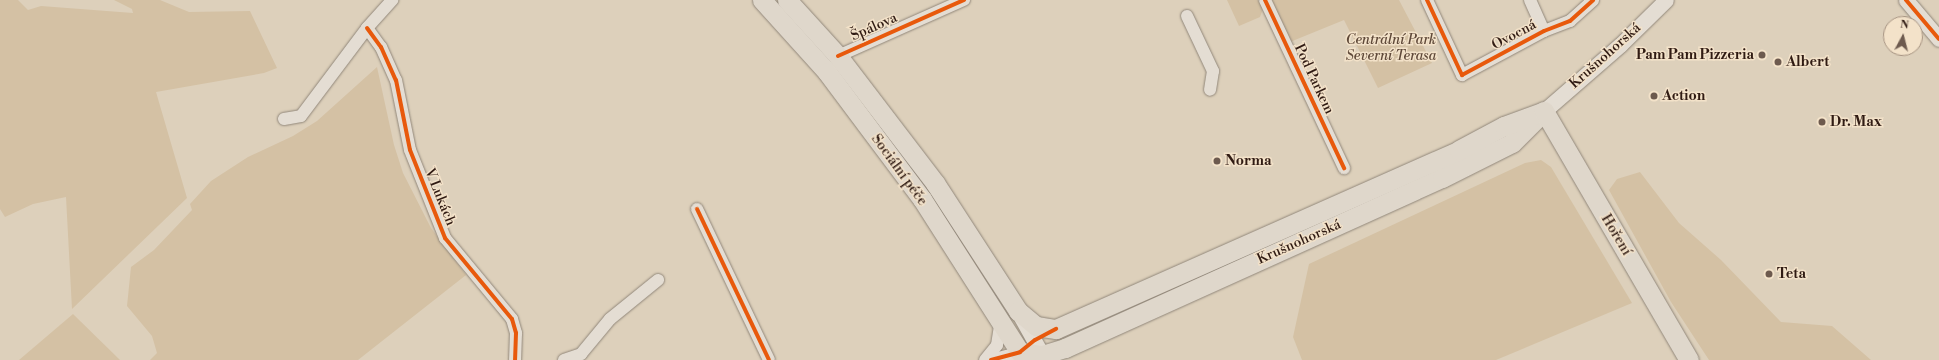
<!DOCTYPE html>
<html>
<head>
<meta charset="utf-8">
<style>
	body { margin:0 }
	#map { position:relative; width:1939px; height:360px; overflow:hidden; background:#ddd0bb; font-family:"Libre Bodoni",serif }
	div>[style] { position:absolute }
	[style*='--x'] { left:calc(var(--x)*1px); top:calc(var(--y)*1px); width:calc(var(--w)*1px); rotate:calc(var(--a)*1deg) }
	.green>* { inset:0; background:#d4c1a4 }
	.roads { filter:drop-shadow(0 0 1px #91877a) drop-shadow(0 0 1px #91877a) }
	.minor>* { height:12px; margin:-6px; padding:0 6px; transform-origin:6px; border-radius:6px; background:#e4ddd3 }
	.tertiary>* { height:15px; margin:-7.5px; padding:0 7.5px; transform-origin:7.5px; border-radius:7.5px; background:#e4ddd3 }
	.primary>* { height:19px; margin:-9.5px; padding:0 9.5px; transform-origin:9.5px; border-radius:9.5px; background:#dfd7cb }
	.cycleway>* { height:4px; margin:-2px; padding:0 2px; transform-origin:2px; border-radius:2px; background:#e8590c }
	.dots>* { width:11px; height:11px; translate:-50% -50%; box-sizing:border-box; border:2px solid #f3e2c9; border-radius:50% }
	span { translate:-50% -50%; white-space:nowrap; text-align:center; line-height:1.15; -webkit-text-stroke:3px #f3e2c9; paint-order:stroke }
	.street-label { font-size:14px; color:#301b13 }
	.park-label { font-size:14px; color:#5f4939; font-style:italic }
	.poi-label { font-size:14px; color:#301b13; font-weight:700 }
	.right { translate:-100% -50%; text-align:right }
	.left { translate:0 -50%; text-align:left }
	.north { position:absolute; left:1883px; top:16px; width:40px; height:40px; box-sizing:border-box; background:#f3e2c9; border:1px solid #a59280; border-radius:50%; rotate:7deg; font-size:11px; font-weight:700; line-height:16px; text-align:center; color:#301b13 }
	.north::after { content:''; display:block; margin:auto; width:14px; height:18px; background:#6d5a4e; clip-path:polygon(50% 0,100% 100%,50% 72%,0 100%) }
</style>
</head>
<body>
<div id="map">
	<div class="green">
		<div style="clip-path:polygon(0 0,18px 0,28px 10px,41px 6px,133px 13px,132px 9px,114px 0,160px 0,189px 12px,250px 11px,277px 68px,264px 73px,156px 92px,187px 198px,72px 309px,66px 197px,33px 204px,5px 217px,0 209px)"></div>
		<div style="clip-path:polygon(1227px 0,1259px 0,1263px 9px,1260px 17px,1239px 26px)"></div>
		<div style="clip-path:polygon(1271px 0,1399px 0,1432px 63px,1378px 88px,1344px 20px,1290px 42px)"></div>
		<div style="clip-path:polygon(377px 67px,394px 145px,403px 173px,431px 228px,466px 275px,358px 360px,150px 360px,157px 353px,152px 336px,127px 306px,131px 267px,154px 250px,192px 210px,190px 204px,211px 181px,248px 157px,293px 136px,317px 121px)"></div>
		<div style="clip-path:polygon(1541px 160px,1551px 167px,1632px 303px,1496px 360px,1302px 360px,1293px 337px,1309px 264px,1525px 163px)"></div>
		<div style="clip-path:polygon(1640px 172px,1679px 223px,1721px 260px,1781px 322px,1832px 326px,1871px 360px,1709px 360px,1671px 302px,1609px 190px,1617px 179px)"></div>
		<div style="clip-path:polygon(73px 314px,120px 360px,19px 360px)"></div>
	</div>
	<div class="roads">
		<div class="minor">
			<div style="--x:1265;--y:0;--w:186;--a:64.8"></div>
			<div style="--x:1427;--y:0;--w:83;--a:65"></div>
			<div style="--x:1462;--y:75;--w:93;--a:-28.2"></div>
			<div style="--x:1544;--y:31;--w:28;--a:-21"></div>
			<div style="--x:1570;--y:21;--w:31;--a:-42"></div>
			<div style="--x:1530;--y:0;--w:34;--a:66"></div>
			<div style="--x:1187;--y:16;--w:61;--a:64.7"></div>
			<div style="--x:1213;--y:71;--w:19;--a:99"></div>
			<div style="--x:367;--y:28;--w:24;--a:54"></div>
			<div style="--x:381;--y:47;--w:36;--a:66"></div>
			<div style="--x:396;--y:80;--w:71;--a:78.7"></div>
			<div style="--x:410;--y:150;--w:95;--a:68.3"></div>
			<div style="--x:445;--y:238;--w:105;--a:50.4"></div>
			<div style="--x:512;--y:319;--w:15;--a:74"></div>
			<div style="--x:516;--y:333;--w:27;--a:92"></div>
			<div style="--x:838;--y:56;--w:138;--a:-24"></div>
			<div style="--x:284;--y:119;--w:17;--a:-10"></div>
			<div style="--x:301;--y:116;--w:110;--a:-53.1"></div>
			<div style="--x:367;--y:28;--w:38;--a:-48"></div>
			<div style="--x:697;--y:209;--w:167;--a:64.5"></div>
			<div style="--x:564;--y:360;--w:18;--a:-19"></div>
			<div style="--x:581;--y:354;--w:45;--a:-50.4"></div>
			<div style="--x:610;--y:319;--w:62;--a:-39.1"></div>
			<div style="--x:985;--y:360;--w:19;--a:-51"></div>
			<div style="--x:997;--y:345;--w:24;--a:-81"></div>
			<div style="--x:991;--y:360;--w:30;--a:-15"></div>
		</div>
		<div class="tertiary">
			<div style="--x:1906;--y:0;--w:51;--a:49.8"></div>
			<div style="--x:1544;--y:111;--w:101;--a:-41"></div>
			<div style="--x:1620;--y:45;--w:64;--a:-44.4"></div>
			<div style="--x:1021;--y:317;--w:49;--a:60.8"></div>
		</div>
		<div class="primary">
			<div style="--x:762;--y:0;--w:97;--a:47.9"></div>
			<div style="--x:827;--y:72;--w:159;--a:53.2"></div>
			<div style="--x:922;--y:199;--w:182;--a:57.4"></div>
			<div style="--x:1020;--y:352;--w:22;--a:8"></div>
			<div style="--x:1042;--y:355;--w:24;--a:-17"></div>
			<div style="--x:1065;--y:348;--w:414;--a:-24.3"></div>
			<div style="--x:1442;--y:178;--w:78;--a:-26.6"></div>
			<div style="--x:1512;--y:143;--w:45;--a:-45"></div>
			<div style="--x:787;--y:0;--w:76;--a:47.7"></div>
			<div style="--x:838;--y:56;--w:160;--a:52.6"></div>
			<div style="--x:935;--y:183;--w:153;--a:57"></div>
			<div style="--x:1018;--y:311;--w:23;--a:40"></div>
			<div style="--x:1036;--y:326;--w:20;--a:9"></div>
			<div style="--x:1056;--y:329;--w:441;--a:-23.9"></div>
			<div style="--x:1459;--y:150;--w:51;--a:-28.1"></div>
			<div style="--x:1504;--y:126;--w:40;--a:-20.2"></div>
			<div style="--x:1544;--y:111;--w:288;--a:59.8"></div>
		</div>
	</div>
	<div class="cycleway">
		<div style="--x:1265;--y:0;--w:186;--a:64.8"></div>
		<div style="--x:1427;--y:0;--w:83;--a:65"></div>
		<div style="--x:1462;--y:75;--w:93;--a:-28.2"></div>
		<div style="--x:1544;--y:31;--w:28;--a:-21"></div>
		<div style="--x:1570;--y:21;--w:31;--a:-42"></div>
		<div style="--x:1906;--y:0;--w:51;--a:49.8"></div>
		<div style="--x:367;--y:28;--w:24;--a:54"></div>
		<div style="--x:381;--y:47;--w:36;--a:66"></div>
		<div style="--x:396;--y:80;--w:71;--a:78.7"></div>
		<div style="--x:410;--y:150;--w:95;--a:68.3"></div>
		<div style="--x:445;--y:238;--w:105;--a:50.4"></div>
		<div style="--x:512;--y:319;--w:15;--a:74"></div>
		<div style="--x:516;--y:333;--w:27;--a:92"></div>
		<div style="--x:838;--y:56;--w:138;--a:-24"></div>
		<div style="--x:697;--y:209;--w:167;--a:64.5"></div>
		<div style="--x:991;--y:360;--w:30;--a:-15"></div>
		<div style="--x:1020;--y:352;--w:19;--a:-39"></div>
		<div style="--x:1035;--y:340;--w:24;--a:-28"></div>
	</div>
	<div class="dots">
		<div style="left:1762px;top:55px;background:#6d5a4e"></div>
		<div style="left:1778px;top:62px;background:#6d5a4e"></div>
		<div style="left:1654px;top:96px;background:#6d5a4e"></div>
		<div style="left:1822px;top:122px;background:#6d5a4e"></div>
		<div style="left:1217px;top:161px;background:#6d5a4e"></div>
		<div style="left:1769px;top:274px;background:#6d5a4e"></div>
	</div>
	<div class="street-label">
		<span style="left:874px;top:27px;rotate:-24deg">Špálova</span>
		<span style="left:1514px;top:35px;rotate:-28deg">Ovocná</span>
		<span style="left:1605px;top:56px;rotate:-42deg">Krušnohorská</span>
		<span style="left:1314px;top:79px;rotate:65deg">Pod Parkem</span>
		<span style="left:899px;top:170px;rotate:54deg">Sociální péče</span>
		<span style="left:440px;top:197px;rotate:68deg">V Lukách</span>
		<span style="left:1616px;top:235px;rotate:59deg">Hoření</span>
		<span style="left:1299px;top:242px;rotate:-24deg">Krušnohorská</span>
	</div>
	<div class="park-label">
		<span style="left:1391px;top:48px">Centrální Park<br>Severní Terasa</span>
	</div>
	<div class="poi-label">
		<span class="right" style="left:1754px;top:55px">Pam Pam Pizzeria</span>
		<span class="left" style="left:1786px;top:62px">Albert</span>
		<span class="left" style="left:1662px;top:96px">Action</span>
		<span class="left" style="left:1830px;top:122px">Dr. Max</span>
		<span class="left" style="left:1225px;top:161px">Norma</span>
		<span class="left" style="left:1777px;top:274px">Teta</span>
	</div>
	<div class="north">N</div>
</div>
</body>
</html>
